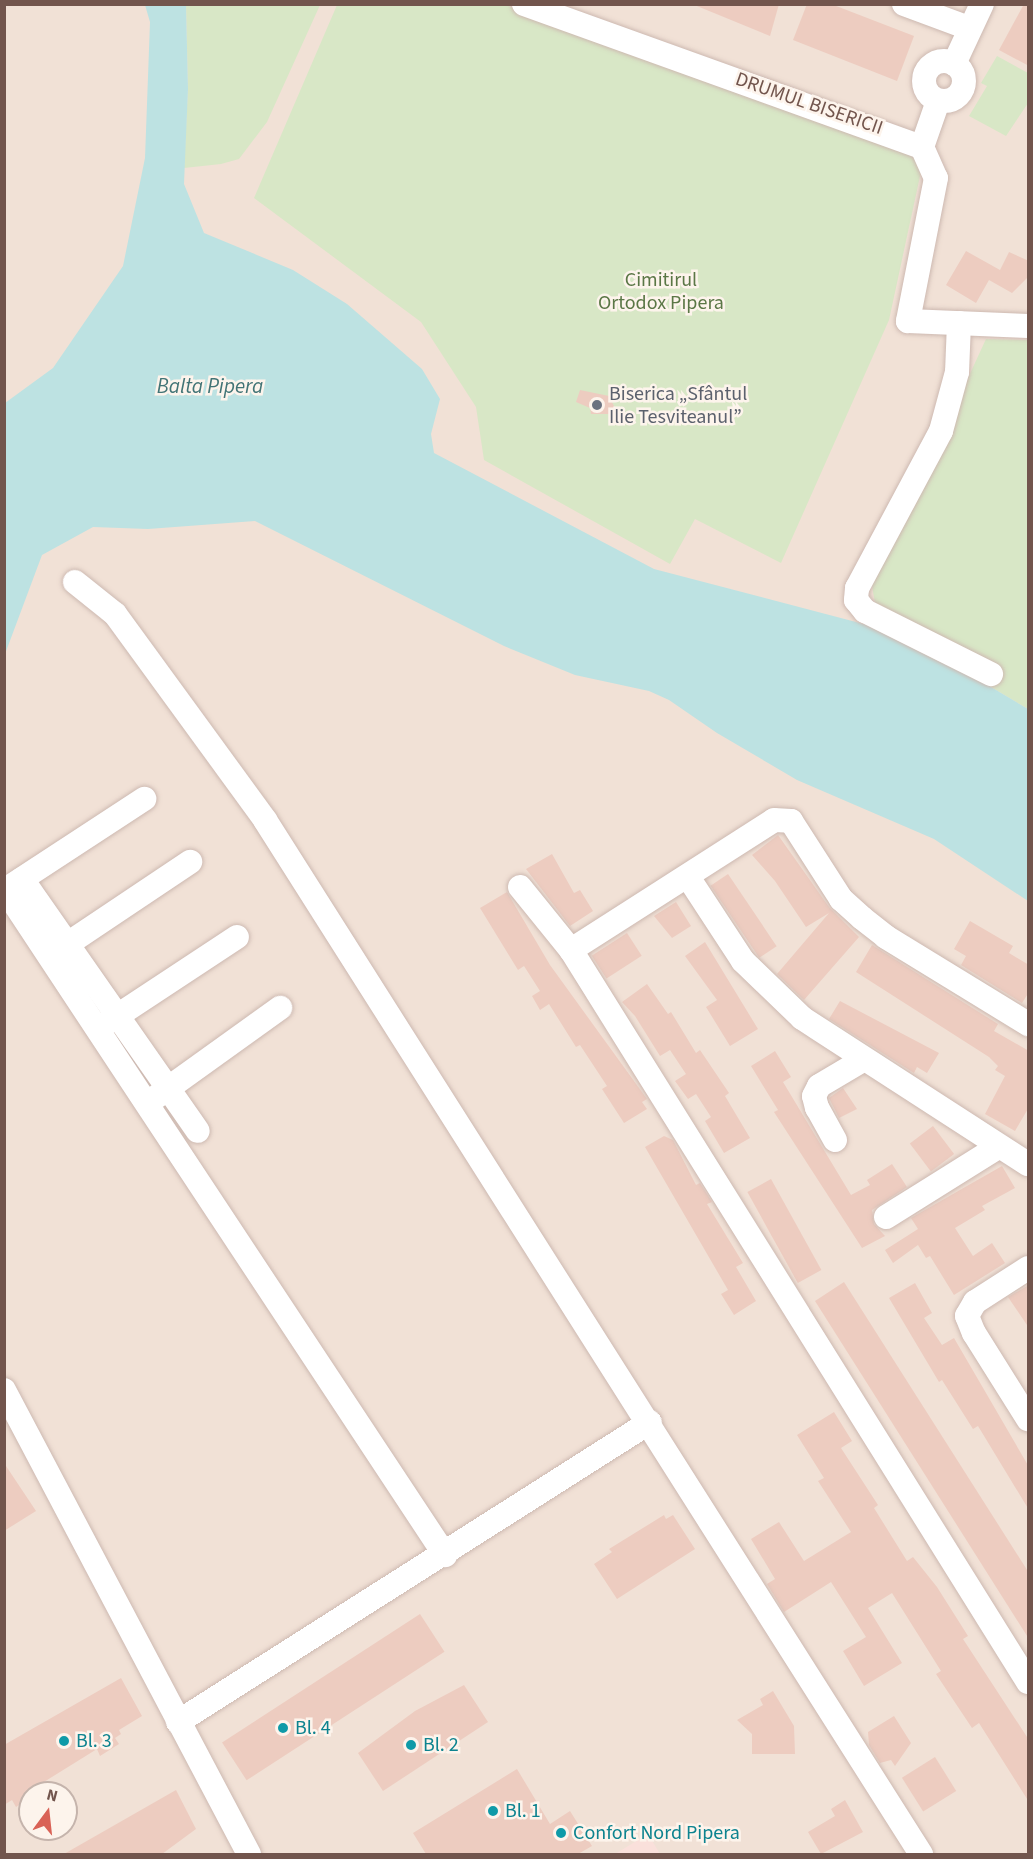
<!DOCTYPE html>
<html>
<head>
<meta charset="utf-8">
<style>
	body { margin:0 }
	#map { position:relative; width:1033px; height:1859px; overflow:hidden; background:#faf0e6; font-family:"Source Sans 3",sans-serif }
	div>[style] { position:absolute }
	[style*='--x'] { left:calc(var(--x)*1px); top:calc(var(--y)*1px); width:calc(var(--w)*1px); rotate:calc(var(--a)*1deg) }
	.residential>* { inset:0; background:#f1e1d6 }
	.commercial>* { inset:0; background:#fae0db }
	.green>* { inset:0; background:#d8e7c6 }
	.water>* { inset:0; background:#bde2e2 }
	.building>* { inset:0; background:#edccc0; transform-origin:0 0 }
	.roads { filter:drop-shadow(0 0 2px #cdb9b1) drop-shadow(0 0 2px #cdb9b1) }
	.minor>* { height:24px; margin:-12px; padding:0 12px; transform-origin:12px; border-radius:12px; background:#fff }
	.minor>.ring { margin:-12px; padding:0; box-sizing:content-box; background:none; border:24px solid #fff; border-radius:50% }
	.dots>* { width:16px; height:16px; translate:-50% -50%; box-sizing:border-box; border:3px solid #fdf4ec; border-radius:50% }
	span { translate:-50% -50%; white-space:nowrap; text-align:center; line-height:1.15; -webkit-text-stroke:5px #fdf4ec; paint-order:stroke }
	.street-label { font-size:20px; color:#72554d }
	.park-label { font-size:20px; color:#5b7746 }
	.worship-label { font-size:20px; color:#5b616d }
	.left { translate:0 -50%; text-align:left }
	.culture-label { font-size:20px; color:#0d838f }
	.water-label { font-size:21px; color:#427476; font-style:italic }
	.frame { position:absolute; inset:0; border:6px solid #72554d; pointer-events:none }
	.north { position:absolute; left:18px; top:1781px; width:60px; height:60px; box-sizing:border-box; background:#fdf4ec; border:2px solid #c5b4ac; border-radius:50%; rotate:15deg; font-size:16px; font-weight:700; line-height:24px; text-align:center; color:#72554d }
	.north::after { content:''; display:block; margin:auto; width:21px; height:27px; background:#d96256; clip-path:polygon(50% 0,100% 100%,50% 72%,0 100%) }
</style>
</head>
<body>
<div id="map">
	<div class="residential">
		<div style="clip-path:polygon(evenodd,5px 5px,1028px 5px,1028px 1854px,5px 1854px,5px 5px,30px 1793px,66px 1793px,66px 1829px,30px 1829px,30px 1793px)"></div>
	</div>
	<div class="commercial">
		<div style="clip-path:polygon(648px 1834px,660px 1854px,615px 1854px)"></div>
	</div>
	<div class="green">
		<div style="clip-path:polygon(186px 5px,320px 5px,267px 122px,239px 159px,221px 164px,184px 168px,188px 89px)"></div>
		<div style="clip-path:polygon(337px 5px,506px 5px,925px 153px,889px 320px,781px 563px,695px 519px,670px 564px,484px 460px,476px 407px,421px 322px,254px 198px)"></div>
		<div style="clip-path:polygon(997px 56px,1028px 73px,1028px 103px,1006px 136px,969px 116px,987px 86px,981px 83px)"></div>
		<div style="clip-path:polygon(986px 339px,1028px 340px,1028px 709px,947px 661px,876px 609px,872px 586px)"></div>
	</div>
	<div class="water">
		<div style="clip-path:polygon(145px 5px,186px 5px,188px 89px,184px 184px,204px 233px,293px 270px,347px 304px,422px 369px,440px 399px,431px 434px,434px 453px,654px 569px,875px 627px,947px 661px,1028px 709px,1028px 901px,934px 839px,797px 780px,717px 733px,669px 700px,649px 691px,575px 675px,504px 646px,255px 521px,148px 529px,93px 527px,42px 555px,5px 654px,5px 403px,53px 368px,123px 266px,145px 158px,150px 22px)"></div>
	</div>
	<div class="building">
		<div style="clip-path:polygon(692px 4px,779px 4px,770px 36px)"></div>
		<div style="clip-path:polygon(807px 4px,831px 4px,914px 36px,897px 81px,793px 40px)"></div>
		<div style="clip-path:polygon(1024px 4px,1029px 4px,1029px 66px,999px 50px)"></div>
		<div style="clip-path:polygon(966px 251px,1000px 270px,1009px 252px,1029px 261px,1029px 276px,1012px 293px,989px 280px,976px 303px,946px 285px)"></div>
		<div style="clip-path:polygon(580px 390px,609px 396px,618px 414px,591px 414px,590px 408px,576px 402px)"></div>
		<div style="clip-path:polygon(778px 835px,829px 907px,859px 937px,804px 1000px,777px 974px,829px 913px,806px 927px,775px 881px,752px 855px)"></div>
		<div style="clip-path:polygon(552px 854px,574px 893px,580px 890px,593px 911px,570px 926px,526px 869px)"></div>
		<div style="left:728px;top:874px;width:87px;height:21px;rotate:56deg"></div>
		<div style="clip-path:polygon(507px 892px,550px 965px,647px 1099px,642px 1102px,647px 1109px,624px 1123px,602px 1089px,607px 1086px,580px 1045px,576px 1047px,549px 1004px,540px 1010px,532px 996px,540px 991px,524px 966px,518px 970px,480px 908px)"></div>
		<div style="clip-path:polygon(676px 902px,691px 926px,672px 938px,654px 916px)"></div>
		<div style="clip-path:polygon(970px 921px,1013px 946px,1009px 953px,1029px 965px,1029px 992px,1022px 1003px,961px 965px,966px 956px,954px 949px)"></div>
		<div style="left:627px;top:933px;width:27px;height:42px;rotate:57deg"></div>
		<div style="clip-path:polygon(705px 942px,758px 1029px,730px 1046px,706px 1007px,717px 1000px,685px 956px)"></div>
		<div style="clip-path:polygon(872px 945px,998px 1024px,994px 1031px,1029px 1051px,1029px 1107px,1015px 1131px,985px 1114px,1005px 1076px,995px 1070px,998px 1066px,989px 1057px,856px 972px)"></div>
		<div style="clip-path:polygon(647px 984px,668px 1014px,671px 1012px,696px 1053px,700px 1050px,729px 1093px,725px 1096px,750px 1138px,724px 1153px,705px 1121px,711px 1117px,696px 1094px,688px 1099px,675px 1081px,686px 1074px,670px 1050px,660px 1056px,635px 1016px,622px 1002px)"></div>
		<div style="clip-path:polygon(840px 1001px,939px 1053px,927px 1073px,917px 1067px,914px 1073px,829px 1019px)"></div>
		<div style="clip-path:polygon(775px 1051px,791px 1077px,783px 1082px,851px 1195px,870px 1185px,867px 1180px,892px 1164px,907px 1187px,872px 1210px,874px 1224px,885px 1236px,862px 1248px,774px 1112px,778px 1110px,751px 1066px)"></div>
		<div style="clip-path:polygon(843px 1088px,857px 1109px,839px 1118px,829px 1098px)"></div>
		<div style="left:933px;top:1126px;width:35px;height:29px;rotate:53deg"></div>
		<div style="clip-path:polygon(664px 1136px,673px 1140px,696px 1185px,700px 1183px,712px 1202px,707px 1204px,743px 1263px,736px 1267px,756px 1301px,734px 1315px,721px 1294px,728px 1290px,645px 1147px)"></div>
		<div style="clip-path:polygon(1002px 1166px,1015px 1188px,982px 1206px,985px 1210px,955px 1228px,973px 1256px,992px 1243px,1005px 1263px,954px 1295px,930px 1256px,926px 1258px,918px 1245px,893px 1263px,885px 1250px,918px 1229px,911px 1218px)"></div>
		<div style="left:771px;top:1179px;width:104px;height:27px;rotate:61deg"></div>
		<div style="clip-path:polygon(844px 1282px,1029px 1573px,1029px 1639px,815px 1301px)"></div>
		<div style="clip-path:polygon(915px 1283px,932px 1313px,924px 1318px,942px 1345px,954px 1338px,1029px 1467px,1029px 1510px,978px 1426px,973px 1429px,942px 1380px,939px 1382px,889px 1298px)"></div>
		<div style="clip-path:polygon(1029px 1285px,1029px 1328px,1008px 1297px)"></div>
		<div style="clip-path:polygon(834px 1412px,852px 1441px,841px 1448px,878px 1505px,874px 1508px,907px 1561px,913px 1557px,937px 1587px,968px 1636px,963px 1639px,1029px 1740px,1029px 1802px,979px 1723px,972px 1728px,936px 1674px,941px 1671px,892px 1593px,868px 1608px,902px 1663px,864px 1686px,843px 1651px,866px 1637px,831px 1582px,784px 1612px,767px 1584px,775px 1579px,751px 1539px,779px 1522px,804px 1561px,851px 1532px,818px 1481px,824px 1478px,797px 1435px)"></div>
		<div style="clip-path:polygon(4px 1463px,36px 1511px,4px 1531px)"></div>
		<div style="clip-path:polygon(664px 1515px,666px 1519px,673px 1515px,695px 1549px,617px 1599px,594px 1564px,612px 1552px,609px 1549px)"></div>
		<div style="left:420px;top:1614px;width:45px;height:236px;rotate:57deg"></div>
		<div style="clip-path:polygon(121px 1678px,142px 1716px,119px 1730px,121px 1734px,115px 1738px,119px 1744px,100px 1756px,97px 1749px,31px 1790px,30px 1798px,16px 1807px,12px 1800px,4px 1805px,4px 1745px)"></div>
		<div style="clip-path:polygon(464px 1685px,488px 1722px,383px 1791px,358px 1753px,415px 1711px)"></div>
		<div style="clip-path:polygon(773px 1691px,794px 1726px,795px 1754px,752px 1754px,752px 1734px,737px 1720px,763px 1705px,760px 1699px)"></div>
		<div style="clip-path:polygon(894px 1716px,911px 1743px,895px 1766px,891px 1760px,880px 1763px,869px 1745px,868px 1732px)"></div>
		<div style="left:935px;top:1757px;width:40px;height:39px;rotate:58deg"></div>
		<div style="clip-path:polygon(517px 1769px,550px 1824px,570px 1811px,592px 1846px,578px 1854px,426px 1854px,413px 1833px)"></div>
		<div style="clip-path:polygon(176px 1790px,196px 1829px,162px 1854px,64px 1854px)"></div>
		<div style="clip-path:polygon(845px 1800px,863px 1832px,821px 1854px,808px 1832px,835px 1816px,831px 1809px)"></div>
	</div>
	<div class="roads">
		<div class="minor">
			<div style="--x:524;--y:4;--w:423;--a:19.8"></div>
			<div style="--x:922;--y:147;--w:34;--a:66"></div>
			<div style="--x:936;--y:178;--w:146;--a:101.1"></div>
			<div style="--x:908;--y:321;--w:120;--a:2.4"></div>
			<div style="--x:904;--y:4;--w:69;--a:20.3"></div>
			<div class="ring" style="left:924px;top:61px;width:16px;height:16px"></div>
			<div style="--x:954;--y:64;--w:66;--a:-65"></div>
			<div style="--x:922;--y:147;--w:49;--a:-70.8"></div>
			<div style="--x:959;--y:323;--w:49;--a:92.3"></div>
			<div style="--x:957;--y:372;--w:61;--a:105.2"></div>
			<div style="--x:941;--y:431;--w:178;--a:118.1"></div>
			<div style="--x:857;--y:588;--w:12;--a:95"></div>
			<div style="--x:856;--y:600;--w:14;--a:51"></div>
			<div style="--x:865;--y:611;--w:141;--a:26.6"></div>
			<div style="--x:75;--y:582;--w:51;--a:38.7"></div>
			<div style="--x:115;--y:614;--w:255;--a:53.9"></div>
			<div style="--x:265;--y:820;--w:1225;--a:57.61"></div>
			<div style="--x:688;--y:877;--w:100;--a:56.8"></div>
			<div style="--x:743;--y:961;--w:82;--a:44"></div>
			<div style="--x:802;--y:1018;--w:269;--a:32.9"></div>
			<div style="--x:22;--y:879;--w:307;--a:55.1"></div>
			<div style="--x:520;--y:887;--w:81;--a:51"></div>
			<div style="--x:571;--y:950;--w:863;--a:58.02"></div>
			<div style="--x:4;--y:888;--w:800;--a:56.53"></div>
			<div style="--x:8;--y:888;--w:163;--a:-33.2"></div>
			<div style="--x:571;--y:950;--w:241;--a:-32.6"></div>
			<div style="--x:774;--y:820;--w:17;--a:3"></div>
			<div style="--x:791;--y:821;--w:93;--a:57.3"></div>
			<div style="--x:841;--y:899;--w:28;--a:42"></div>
			<div style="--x:862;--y:918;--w:31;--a:38"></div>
			<div style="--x:886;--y:937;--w:167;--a:31.5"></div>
			<div style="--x:54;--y:953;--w:164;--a:-33.8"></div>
			<div style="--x:105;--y:1024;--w:158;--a:-33.4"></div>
			<div style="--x:156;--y:1097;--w:153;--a:-35.7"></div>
			<div style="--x:835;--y:1140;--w:37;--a:-119"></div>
			<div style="--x:817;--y:1108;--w:12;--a:-104"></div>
			<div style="--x:814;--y:1096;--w:11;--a:-63"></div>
			<div style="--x:819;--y:1086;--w:51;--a:-30.6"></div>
			<div style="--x:886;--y:1217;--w:132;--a:-32"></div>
			<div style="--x:1028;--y:1268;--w:63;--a:147.3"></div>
			<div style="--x:975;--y:1302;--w:16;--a:120"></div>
			<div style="--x:967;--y:1316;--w:18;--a:68"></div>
			<div style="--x:974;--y:1333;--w:102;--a:57.9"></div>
			<div style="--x:4;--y:1390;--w:525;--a:62.17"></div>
			<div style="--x:178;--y:1722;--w:559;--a:-32.44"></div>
		</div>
	</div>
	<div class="dots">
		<div style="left:597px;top:405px;background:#6b7280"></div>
		<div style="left:283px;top:1728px;background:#0f9aa8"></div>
		<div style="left:64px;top:1741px;background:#0f9aa8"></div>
		<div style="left:411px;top:1745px;background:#0f9aa8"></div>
		<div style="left:493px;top:1811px;background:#0f9aa8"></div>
		<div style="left:561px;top:1833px;background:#0f9aa8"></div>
	</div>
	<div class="street-label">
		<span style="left:809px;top:104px;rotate:19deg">DRUMUL BISERICII</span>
	</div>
	<div class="park-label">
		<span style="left:661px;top:292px">Cimitirul<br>Ortodox Pipera</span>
	</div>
	<div class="worship-label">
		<span class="left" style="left:609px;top:406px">Biserica „Sfântul<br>Ilie Tesviteanul”</span>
	</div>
	<div class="culture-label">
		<span class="left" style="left:295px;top:1728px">Bl. 4</span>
		<span class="left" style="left:76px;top:1741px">Bl. 3</span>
		<span class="left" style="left:423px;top:1745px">Bl. 2</span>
		<span class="left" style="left:505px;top:1811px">Bl. 1</span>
		<span class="left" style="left:573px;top:1833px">Confort Nord Pipera</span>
	</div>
	<div class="water-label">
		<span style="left:210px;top:386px">Balta Pipera</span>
	</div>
	<div class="frame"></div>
	<div class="north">N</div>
</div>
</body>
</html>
